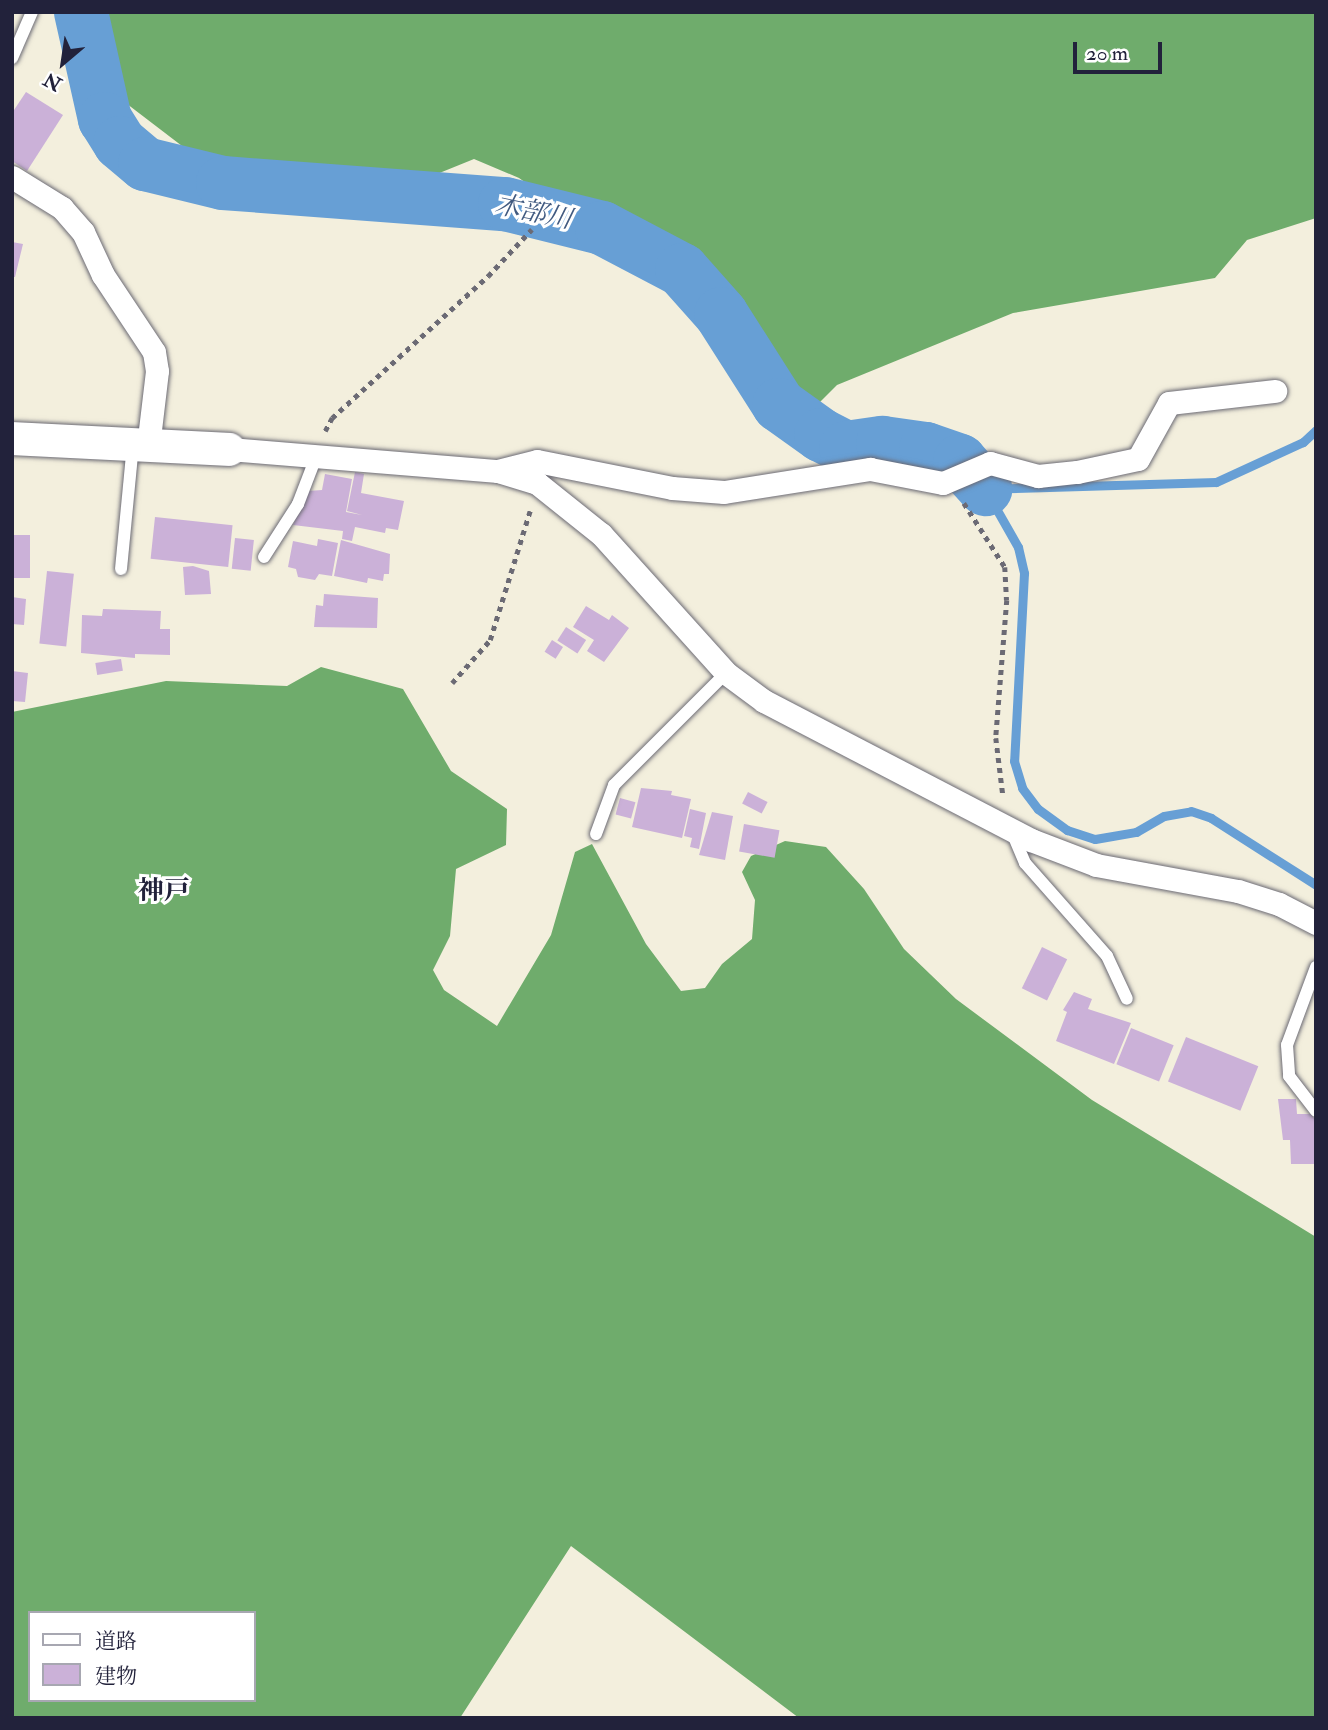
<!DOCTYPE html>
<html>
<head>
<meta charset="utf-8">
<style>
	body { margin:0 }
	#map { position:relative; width:1328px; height:1730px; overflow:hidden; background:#f3efdd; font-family:"IM FELL Double Pica","Noto Serif JP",serif }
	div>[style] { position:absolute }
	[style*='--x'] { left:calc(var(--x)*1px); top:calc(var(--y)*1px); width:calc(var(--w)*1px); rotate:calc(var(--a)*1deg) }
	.forest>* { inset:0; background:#6fac6c }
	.stream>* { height:9px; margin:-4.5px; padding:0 4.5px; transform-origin:4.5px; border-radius:4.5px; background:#679fd5 }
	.river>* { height:54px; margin:-27px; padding:0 27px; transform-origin:27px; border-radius:27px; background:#679fd5 }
	.building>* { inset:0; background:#cbb1d8; transform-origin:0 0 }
	.path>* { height:4.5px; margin-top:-2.25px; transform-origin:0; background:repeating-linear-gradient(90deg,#6b6a74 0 5px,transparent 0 10px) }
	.roads { filter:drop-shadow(0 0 2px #6b6a74) drop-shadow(0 0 2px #6b6a74) }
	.lane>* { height:12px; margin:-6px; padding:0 6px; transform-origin:6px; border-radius:6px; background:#fff }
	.street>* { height:23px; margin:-11.5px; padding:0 11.5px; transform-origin:11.5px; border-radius:11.5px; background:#fff }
	.secondary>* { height:33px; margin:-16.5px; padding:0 16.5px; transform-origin:16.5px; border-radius:16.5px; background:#fff }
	span { translate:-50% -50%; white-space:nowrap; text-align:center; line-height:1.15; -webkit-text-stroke:6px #fff; paint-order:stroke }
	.water-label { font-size:26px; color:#415a80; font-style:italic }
	.neighbourhood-label { font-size:26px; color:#22223b; font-weight:700 }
	.frame { position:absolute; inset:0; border:14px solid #22223b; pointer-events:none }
	.legend { position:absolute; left:28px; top:1611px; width:228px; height:91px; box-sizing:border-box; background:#fff; border:2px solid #a7a7b1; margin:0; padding:9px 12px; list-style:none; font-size:21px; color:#22223b }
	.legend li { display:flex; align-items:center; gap:14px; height:35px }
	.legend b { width:35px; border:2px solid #a7a7b1 }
	.north { position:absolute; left:28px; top:28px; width:70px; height:70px; -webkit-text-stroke:5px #fff; paint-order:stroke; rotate:209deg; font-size:19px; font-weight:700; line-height:28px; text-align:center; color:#22223b }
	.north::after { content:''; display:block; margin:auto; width:24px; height:32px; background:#22223b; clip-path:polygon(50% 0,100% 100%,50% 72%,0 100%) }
	.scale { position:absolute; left:1073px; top:42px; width:89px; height:32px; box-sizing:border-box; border:4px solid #22223b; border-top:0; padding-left:9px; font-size:21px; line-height:24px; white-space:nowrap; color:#22223b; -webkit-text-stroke:5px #fff; paint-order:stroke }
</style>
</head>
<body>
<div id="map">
	<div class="forest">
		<div style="clip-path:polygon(71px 12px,1316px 12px,1316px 218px,1247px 240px,1215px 278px,1013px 313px,837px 385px,815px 407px,768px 377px,729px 340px,695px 285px,629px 233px,570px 214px,519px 178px,474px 159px,395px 191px,220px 175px,114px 94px,75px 53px)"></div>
		<div style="clip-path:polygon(evenodd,321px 667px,403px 689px,451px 771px,507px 809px,506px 845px,456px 869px,450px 936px,433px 970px,444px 990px,497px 1026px,551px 935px,575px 852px,592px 844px,646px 944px,681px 991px,705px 988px,722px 964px,752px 939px,755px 900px,742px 872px,751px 856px,785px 841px,826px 847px,864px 889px,904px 949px,956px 999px,1092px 1100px,1316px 1237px,1316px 1718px,799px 1718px,571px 1546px,460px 1718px,12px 1718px,12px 712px,166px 681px,287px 686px,321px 667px,30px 1613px,254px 1613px,254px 1700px,30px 1700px,30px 1613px)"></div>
	</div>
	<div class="stream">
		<div style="--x:1316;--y:430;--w:18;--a:137"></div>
		<div style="--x:1303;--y:442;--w:96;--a:155.3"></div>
		<div style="--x:1216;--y:482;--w:231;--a:178.3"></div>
		<div style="--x:985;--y:489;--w:67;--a:60.4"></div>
		<div style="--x:1018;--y:547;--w:27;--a:77"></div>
		<div style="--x:1024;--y:573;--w:188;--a:93"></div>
		<div style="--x:1014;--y:761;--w:28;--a:73"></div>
		<div style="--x:1022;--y:788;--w:26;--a:53"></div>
		<div style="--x:1038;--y:809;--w:36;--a:36"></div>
		<div style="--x:1067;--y:830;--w:29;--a:18"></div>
		<div style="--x:1095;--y:839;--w:42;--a:-9.7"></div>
		<div style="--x:1136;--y:832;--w:32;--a:-30"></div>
		<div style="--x:1164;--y:816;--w:27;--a:-10"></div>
		<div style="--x:1191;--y:811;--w:21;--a:19"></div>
		<div style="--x:1211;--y:818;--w:125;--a:32.5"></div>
	</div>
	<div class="river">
		<div style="--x:81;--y:12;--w:110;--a:77.4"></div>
		<div style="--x:105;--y:119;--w:28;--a:58"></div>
		<div style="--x:120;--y:143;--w:33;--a:40"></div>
		<div style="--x:145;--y:164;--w:80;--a:13.7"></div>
		<div style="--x:223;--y:183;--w:283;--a:4.3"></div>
		<div style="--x:505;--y:204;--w:100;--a:13.9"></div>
		<div style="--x:602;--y:228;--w:90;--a:27.7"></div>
		<div style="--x:682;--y:270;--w:59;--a:48.4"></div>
		<div style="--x:721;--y:314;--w:108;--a:57.5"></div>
		<div style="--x:779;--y:405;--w:52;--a:35.5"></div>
		<div style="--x:821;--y:435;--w:28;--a:27"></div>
		<div style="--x:846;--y:448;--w:37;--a:-8"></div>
		<div style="--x:883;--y:443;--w:43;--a:7.9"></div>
		<div style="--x:926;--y:449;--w:36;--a:19"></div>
		<div style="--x:960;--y:461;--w:38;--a:48"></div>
	</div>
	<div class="building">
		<div style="clip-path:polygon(26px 92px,63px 115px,27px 171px,12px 161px,12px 113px)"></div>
		<div style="clip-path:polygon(12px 242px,23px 244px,15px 277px,12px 277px)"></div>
		<div style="clip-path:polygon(355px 472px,364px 474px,361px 493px,404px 501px,398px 530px,386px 528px,385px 533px,355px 527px,352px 541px,342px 539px,343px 531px,293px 525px,308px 491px,322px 490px,325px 474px,352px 479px,346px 512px,362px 515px,347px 511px)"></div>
		<div style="left:155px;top:517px;width:78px;height:42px;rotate:6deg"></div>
		<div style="left:12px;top:535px;width:18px;height:43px"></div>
		<div style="left:235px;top:538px;width:19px;height:31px;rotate:6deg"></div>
		<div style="clip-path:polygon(318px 539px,338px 543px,332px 576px,319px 574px,315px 580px,298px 577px,296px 569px,288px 567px,293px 541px,317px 546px)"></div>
		<div style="clip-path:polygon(341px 540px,390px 554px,389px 574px,384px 574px,383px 581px,368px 578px,367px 583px,334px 576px)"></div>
		<div style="clip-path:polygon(193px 566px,209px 571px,211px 594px,185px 595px,183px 567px)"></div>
		<div style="left:47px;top:571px;width:27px;height:73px;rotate:6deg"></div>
		<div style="clip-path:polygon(324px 594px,378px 598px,377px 628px,314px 627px,316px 605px,323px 606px)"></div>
		<div style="clip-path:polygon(12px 597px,26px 599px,24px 625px,12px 624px)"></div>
		<div style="clip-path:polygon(586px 606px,609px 620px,612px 615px,629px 628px,604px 662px,587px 651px,594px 640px,573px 627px)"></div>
		<div style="clip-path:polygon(103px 609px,161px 611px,160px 629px,170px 629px,170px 655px,135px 654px,135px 658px,81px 653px,82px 615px,102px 616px)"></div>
		<div style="left:566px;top:627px;width:24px;height:16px;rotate:33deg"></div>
		<div style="left:552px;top:640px;width:13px;height:14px;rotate:32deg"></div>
		<div style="left:121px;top:659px;width:12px;height:26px;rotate:81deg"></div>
		<div style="clip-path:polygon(12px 671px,28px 673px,25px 702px,12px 701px)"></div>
		<div style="clip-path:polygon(641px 788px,672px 791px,671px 795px,691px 799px,682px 838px,632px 827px)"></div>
		<div style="left:748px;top:792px;width:22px;height:13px;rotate:27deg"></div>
		<div style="left:620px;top:798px;width:16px;height:17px;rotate:15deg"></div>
		<div style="clip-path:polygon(690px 809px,706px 813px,699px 849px,690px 847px,692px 838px,684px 836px)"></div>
		<div style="clip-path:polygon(712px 812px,733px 816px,725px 860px,699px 855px)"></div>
		<div style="left:744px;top:824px;width:36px;height:28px;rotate:10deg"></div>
		<div style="left:1042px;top:947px;width:28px;height:46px;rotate:26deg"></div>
		<div style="clip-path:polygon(1074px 992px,1092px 999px,1088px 1009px,1131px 1023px,1114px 1064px,1056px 1041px,1067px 1012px,1063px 1010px)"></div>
		<div style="left:1131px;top:1028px;width:46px;height:39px;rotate:22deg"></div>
		<div style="left:1186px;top:1037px;width:78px;height:48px;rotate:22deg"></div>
		<div style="clip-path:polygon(1278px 1099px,1296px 1099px,1297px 1114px,1311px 1114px,1316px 1121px,1316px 1164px,1291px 1164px,1290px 1140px,1283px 1140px)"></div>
	</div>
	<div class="path">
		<div style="--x:325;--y:431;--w:15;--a:-62"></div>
		<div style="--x:332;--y:418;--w:211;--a:-42.3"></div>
		<div style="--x:488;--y:276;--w:64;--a:-46.9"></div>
		<div style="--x:964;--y:503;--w:76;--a:57.4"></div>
		<div style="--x:1005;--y:567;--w:33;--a:87"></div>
		<div style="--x:1007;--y:600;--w:138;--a:94.6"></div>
		<div style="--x:996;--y:738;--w:57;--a:83"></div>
		<div style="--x:452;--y:683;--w:57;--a:-48.5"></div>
		<div style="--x:490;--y:640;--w:135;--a:-72.8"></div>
	</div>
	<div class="roads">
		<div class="lane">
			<div style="--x:12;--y:58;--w:50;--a:-66.5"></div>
			<div style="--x:264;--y:557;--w:63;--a:-57.3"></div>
			<div style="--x:298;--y:504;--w:50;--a:-69"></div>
			<div style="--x:121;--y:569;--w:125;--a:-84.5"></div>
			<div style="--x:1011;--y:830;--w:36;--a:67"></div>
			<div style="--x:1025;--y:863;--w:124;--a:48.6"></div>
			<div style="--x:1107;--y:956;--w:47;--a:65.1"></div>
			<div style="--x:596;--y:834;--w:52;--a:-69.8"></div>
			<div style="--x:614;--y:785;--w:158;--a:-45"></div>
			<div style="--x:1316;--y:967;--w:83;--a:110.4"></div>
			<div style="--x:1287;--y:1045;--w:31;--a:86"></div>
			<div style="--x:1289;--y:1076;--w:44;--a:52.4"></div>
		</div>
		<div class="street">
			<div style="--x:12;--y:177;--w:59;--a:31.8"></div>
			<div style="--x:62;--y:208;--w:32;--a:49"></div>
			<div style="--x:83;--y:232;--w:47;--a:65.1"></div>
			<div style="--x:103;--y:275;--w:92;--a:56.5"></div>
			<div style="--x:154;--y:352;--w:19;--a:81"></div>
			<div style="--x:157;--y:371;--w:76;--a:96.8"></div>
			<div style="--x:229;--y:449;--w:270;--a:4.7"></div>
			<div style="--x:498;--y:471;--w:41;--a:17.1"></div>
			<div style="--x:537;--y:483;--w:82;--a:38.6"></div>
			<div style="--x:601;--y:534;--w:187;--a:48"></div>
			<div style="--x:726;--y:673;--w:47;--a:36.4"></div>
			<div style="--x:764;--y:701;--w:301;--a:27.5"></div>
			<div style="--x:1031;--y:840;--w:70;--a:21"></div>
			<div style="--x:1096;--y:865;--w:144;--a:10.4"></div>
			<div style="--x:1238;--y:891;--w:43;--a:17.6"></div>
			<div style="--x:1279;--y:904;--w:42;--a:27.2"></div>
			<div style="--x:498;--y:471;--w:40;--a:-14.4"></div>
			<div style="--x:537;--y:461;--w:138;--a:11.3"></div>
			<div style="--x:672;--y:488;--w:52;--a:4.4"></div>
			<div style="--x:724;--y:492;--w:148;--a:-9"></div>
			<div style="--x:870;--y:469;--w:74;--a:10.9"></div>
			<div style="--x:943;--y:483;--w:51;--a:-23.1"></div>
			<div style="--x:990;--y:463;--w:50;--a:15.2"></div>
			<div style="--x:1038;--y:476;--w:39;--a:-6"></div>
			<div style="--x:1077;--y:472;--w:62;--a:-12"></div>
			<div style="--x:1138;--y:459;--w:64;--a:-61"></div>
			<div style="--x:1169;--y:403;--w:107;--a:-6.5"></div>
		</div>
		<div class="secondary">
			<div style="--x:12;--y:438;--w:217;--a:2.9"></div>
		</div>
	</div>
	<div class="water-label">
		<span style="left:533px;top:213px;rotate:12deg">木部川</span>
	</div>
	<div class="neighbourhood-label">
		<span style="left:164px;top:892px">神戸</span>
	</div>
	<div class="frame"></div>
	<ul class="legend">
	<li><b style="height:9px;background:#fff"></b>道路</li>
	<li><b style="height:19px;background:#cbb1d8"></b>建物</li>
	</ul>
	<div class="north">N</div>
	<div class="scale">20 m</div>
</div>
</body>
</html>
